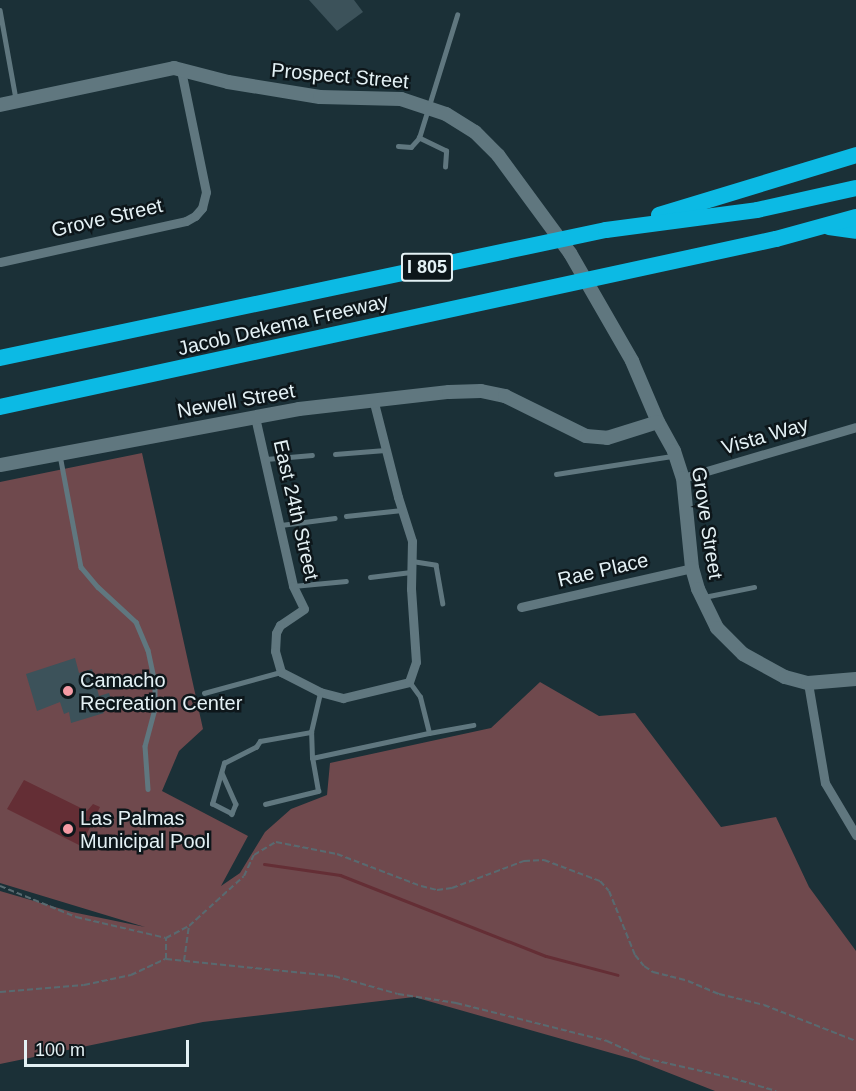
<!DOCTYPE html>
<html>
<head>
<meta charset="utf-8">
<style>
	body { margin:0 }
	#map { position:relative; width:856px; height:1091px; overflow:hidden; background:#1b3037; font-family:Arial,sans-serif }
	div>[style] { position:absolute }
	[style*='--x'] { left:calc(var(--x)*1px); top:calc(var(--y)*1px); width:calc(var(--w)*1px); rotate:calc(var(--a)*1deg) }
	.green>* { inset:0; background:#6f494d }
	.water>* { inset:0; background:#642e35 }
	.stream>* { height:3px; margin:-1.5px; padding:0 1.5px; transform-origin:1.5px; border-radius:1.5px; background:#642e35 }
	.building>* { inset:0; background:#3c525a }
	.path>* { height:2px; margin-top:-1px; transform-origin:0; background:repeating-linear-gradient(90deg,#586a70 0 6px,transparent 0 9px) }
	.lane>* { height:4.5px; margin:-2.25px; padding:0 2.25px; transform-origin:2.25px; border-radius:2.25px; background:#60777f }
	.street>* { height:9px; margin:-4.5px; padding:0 4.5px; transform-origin:4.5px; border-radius:4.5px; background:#60777f }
	.secondary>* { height:14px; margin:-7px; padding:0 7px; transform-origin:7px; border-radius:7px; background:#60777f }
	.highway>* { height:16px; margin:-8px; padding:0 8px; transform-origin:8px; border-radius:8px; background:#0cbae4 }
	.dots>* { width:16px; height:16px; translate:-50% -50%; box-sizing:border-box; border:3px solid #0d161a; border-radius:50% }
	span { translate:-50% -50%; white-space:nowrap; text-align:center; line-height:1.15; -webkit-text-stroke:5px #0d161a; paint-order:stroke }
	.shield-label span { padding:2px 4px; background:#0d161a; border:2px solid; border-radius:4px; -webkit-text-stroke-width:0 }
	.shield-label { font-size:18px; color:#e4f1f5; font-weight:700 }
	.street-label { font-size:20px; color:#e4f1f5 }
	.poi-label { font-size:20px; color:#e4f1f5 }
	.left { translate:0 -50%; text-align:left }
	.scale { position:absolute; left:24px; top:1040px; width:165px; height:27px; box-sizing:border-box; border:3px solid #e4f1f5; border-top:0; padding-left:8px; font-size:18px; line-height:21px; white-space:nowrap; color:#e4f1f5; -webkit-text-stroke:4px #0d161a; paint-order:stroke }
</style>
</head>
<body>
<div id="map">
	<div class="green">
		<div style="clip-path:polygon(142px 453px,203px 729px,179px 751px,162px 791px,248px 836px,221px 886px,240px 873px,265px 832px,291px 809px,327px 795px,330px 763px,491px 728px,540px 682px,599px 716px,635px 713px,721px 827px,776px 817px,809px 887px,856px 951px,856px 1091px,715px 1091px,636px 1060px,414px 997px,203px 1022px,0 1064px,0 891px,72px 912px,145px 927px,0 883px,0 482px)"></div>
	</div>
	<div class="water">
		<div style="clip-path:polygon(24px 780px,87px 811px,93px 804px,100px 807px,81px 846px,7px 809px)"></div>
	</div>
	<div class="stream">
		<div style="--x:264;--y:864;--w:77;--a:8.2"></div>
		<div style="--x:340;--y:875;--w:221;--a:21.5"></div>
		<div style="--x:546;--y:956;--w:74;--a:14.8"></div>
	</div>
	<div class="building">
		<div style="clip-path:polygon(309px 0,354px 0,363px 12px,337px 31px)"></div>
		<div style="clip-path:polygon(75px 658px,79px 673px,92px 669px,99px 696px,109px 693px,113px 705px,101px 709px,104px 713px,71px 723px,69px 712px,64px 714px,60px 702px,37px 711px,26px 674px)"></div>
	</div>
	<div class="path">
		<div style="--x:0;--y:886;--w:82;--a:22.2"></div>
		<div style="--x:76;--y:917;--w:92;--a:13.1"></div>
		<div style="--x:166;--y:938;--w:26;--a:-28"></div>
		<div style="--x:189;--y:926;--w:74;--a:-42.3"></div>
		<div style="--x:244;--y:876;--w:23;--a:-65"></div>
		<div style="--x:254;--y:855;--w:26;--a:-31"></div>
		<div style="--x:276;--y:842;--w:62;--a:11.1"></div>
		<div style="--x:337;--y:854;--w:90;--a:20.9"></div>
		<div style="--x:421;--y:886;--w:16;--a:14"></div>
		<div style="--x:437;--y:890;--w:15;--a:-8"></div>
		<div style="--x:452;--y:888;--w:77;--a:-20.6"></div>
		<div style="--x:524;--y:861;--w:20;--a:-3"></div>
		<div style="--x:544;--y:860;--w:60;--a:20.6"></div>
		<div style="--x:600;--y:881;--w:13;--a:48"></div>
		<div style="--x:609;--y:891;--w:69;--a:67.9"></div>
		<div style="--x:635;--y:955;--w:14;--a:51"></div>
		<div style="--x:644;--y:966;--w:11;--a:34"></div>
		<div style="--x:653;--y:972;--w:36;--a:14"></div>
		<div style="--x:688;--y:981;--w:34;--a:23"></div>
		<div style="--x:719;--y:994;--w:46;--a:13.7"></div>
		<div style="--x:764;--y:1005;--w:99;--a:21.4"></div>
		<div style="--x:166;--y:959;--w:21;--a:-90"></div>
		<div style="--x:184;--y:961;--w:35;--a:-82"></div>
		<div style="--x:0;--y:992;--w:84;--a:-4.8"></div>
		<div style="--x:84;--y:985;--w:48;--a:-12"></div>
		<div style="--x:131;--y:975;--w:38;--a:-25"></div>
		<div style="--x:166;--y:959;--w:169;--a:5.8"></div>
		<div style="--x:334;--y:976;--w:66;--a:15.7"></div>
		<div style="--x:398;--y:994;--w:59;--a:8.8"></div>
		<div style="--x:456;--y:1003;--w:156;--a:14.1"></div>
		<div style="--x:607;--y:1041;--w:41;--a:24.7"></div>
		<div style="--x:644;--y:1058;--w:90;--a:12.8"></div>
		<div style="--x:732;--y:1078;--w:46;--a:16.5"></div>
	</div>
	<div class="lane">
		<div style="--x:0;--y:10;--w:90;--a:79.8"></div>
		<div style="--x:398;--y:146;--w:13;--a:4"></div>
		<div style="--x:411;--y:147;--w:12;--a:-48"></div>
		<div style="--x:445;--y:167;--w:16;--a:-86"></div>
		<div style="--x:446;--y:151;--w:30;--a:-154"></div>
		<div style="--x:419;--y:138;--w:129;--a:-72.8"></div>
		<div style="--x:335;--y:454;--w:50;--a:-4.6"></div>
		<div style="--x:60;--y:455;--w:114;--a:79.4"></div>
		<div style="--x:81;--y:567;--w:26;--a:50"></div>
		<div style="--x:98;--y:587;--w:52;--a:42.6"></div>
		<div style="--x:136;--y:622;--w:30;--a:67"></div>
		<div style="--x:148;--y:650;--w:34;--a:78"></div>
		<div style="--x:155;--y:683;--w:26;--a:90"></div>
		<div style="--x:155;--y:709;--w:38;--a:105"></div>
		<div style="--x:145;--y:746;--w:43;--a:86"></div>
		<div style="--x:266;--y:459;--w:46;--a:-5"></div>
		<div style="--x:556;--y:474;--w:117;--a:-8.8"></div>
		<div style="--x:346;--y:516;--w:56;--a:-6.1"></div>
		<div style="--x:281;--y:525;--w:54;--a:-7.4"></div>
		<div style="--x:412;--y:561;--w:24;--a:9"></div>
		<div style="--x:436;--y:565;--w:39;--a:80"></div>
		<div style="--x:370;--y:577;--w:41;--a:-7"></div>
		<div style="--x:293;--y:586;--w:53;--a:-5.4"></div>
		<div style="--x:704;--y:597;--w:51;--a:-11.3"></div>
		<div style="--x:204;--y:693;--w:80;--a:-15.3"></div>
		<div style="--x:429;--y:733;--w:45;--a:-10.3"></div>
		<div style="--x:312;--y:758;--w:26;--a:-92"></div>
		<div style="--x:311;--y:732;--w:40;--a:-77"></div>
		<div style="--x:222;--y:773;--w:34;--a:66"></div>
		<div style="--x:236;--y:804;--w:11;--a:112"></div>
		<div style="--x:232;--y:814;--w:22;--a:-153"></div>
		<div style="--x:212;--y:804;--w:43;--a:-73.7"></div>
		<div style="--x:224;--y:763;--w:36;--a:-27"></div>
		<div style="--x:256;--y:747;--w:7;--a:-56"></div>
		<div style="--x:260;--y:741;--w:52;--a:-10"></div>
		<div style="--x:265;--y:804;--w:55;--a:-13.8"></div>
		<div style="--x:318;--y:791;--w:34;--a:-100"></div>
		<div style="--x:312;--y:758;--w:120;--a:-12.1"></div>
		<div style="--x:429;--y:733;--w:37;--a:-104"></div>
		<div style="--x:420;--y:697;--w:19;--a:-126"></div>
	</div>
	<div class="street">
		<div style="--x:0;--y:262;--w:190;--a:-12.4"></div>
		<div style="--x:186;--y:221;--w:10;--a:-29"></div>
		<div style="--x:195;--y:216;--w:11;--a:-49"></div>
		<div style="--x:202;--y:208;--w:16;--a:-76"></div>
		<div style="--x:206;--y:192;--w:125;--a:-101.6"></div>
		<div style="--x:255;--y:417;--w:173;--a:77.3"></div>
		<div style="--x:293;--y:586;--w:25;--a:64"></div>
		<div style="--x:304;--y:609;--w:29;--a:146"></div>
		<div style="--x:280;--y:625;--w:9;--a:117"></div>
		<div style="--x:276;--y:633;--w:18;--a:93"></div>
		<div style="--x:275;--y:651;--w:22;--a:74"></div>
		<div style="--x:281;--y:672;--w:44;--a:27.1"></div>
		<div style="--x:320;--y:692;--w:24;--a:15"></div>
		<div style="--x:343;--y:698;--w:68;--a:-13.6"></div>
		<div style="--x:409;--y:682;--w:21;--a:-71"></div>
		<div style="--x:416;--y:662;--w:73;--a:-93.9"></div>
		<div style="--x:411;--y:589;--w:48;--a:-88.8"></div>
		<div style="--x:412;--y:541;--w:46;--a:-107.7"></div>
		<div style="--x:398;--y:497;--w:101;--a:-104.3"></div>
		<div style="--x:683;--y:478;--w:180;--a:-16.4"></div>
		<div style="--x:521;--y:607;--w:175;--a:-12.8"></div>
		<div style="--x:808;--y:683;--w:101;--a:80.4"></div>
		<div style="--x:825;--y:783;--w:61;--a:59.2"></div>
	</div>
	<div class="secondary">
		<div style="--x:0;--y:105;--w:178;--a:-12"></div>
		<div style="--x:174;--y:68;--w:56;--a:14.5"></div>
		<div style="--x:228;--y:82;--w:93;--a:9.3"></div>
		<div style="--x:320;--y:97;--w:81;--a:1.4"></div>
		<div style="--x:401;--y:99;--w:47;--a:18.4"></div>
		<div style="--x:446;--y:114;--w:34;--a:32"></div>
		<div style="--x:475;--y:132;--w:33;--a:45"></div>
		<div style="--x:498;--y:155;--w:122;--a:53.7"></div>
		<div style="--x:570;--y:253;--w:125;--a:60.1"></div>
		<div style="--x:632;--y:361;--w:66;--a:66.9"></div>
		<div style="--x:658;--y:422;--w:33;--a:61"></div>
		<div style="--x:674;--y:451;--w:28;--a:72"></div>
		<div style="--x:683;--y:478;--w:90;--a:84.3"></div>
		<div style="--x:692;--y:568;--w:22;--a:74"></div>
		<div style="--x:698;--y:589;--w:43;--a:64"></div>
		<div style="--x:717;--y:628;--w:37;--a:45"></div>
		<div style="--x:743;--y:654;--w:48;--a:28.7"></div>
		<div style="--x:785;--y:677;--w:24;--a:15"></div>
		<div style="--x:808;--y:683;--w:48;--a:-4.8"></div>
		<div style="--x:0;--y:465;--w:304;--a:-10.6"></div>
		<div style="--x:299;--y:409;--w:151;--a:-6.5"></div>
		<div style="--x:449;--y:392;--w:32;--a:-2"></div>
		<div style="--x:481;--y:391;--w:25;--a:12"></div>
		<div style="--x:505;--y:396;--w:90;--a:26.3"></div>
		<div style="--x:586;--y:436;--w:21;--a:5"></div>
		<div style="--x:607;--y:438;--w:53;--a:-17.4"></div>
	</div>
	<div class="highway">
		<div style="--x:659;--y:215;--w:206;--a:-16.9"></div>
		<div style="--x:829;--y:227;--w:27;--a:8"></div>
		<div style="--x:0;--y:358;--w:619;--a:-11.93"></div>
		<div style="--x:606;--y:230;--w:152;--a:-7.5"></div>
		<div style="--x:757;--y:210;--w:101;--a:-12.5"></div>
		<div style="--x:0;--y:407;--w:794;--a:-12.22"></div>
		<div style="--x:776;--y:239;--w:83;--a:-15.4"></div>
	</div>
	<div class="dots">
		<div style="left:68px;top:691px;background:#f49aa4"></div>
		<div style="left:68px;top:829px;background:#f49aa4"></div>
	</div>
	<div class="shield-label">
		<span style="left:427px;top:267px">I 805</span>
	</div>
	<div class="street-label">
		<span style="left:340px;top:76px;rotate:5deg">Prospect Street</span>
		<span style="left:107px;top:218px;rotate:-13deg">Grove Street</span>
		<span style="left:283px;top:325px;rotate:-13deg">Jacob Dekema Freeway</span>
		<span style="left:236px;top:401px;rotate:-10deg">Newell Street</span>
		<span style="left:765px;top:436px;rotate:-16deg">Vista Way</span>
		<span style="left:296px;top:510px;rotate:77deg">East 24th Street</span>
		<span style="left:707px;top:523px;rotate:81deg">Grove Street</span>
		<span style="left:603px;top:570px;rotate:-13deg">Rae Place</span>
	</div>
	<div class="poi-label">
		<span class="left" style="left:80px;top:692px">Camacho<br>Recreation Center</span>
		<span class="left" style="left:80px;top:830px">Las Palmas<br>Municipal Pool</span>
	</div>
	<div class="scale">100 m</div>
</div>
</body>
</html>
